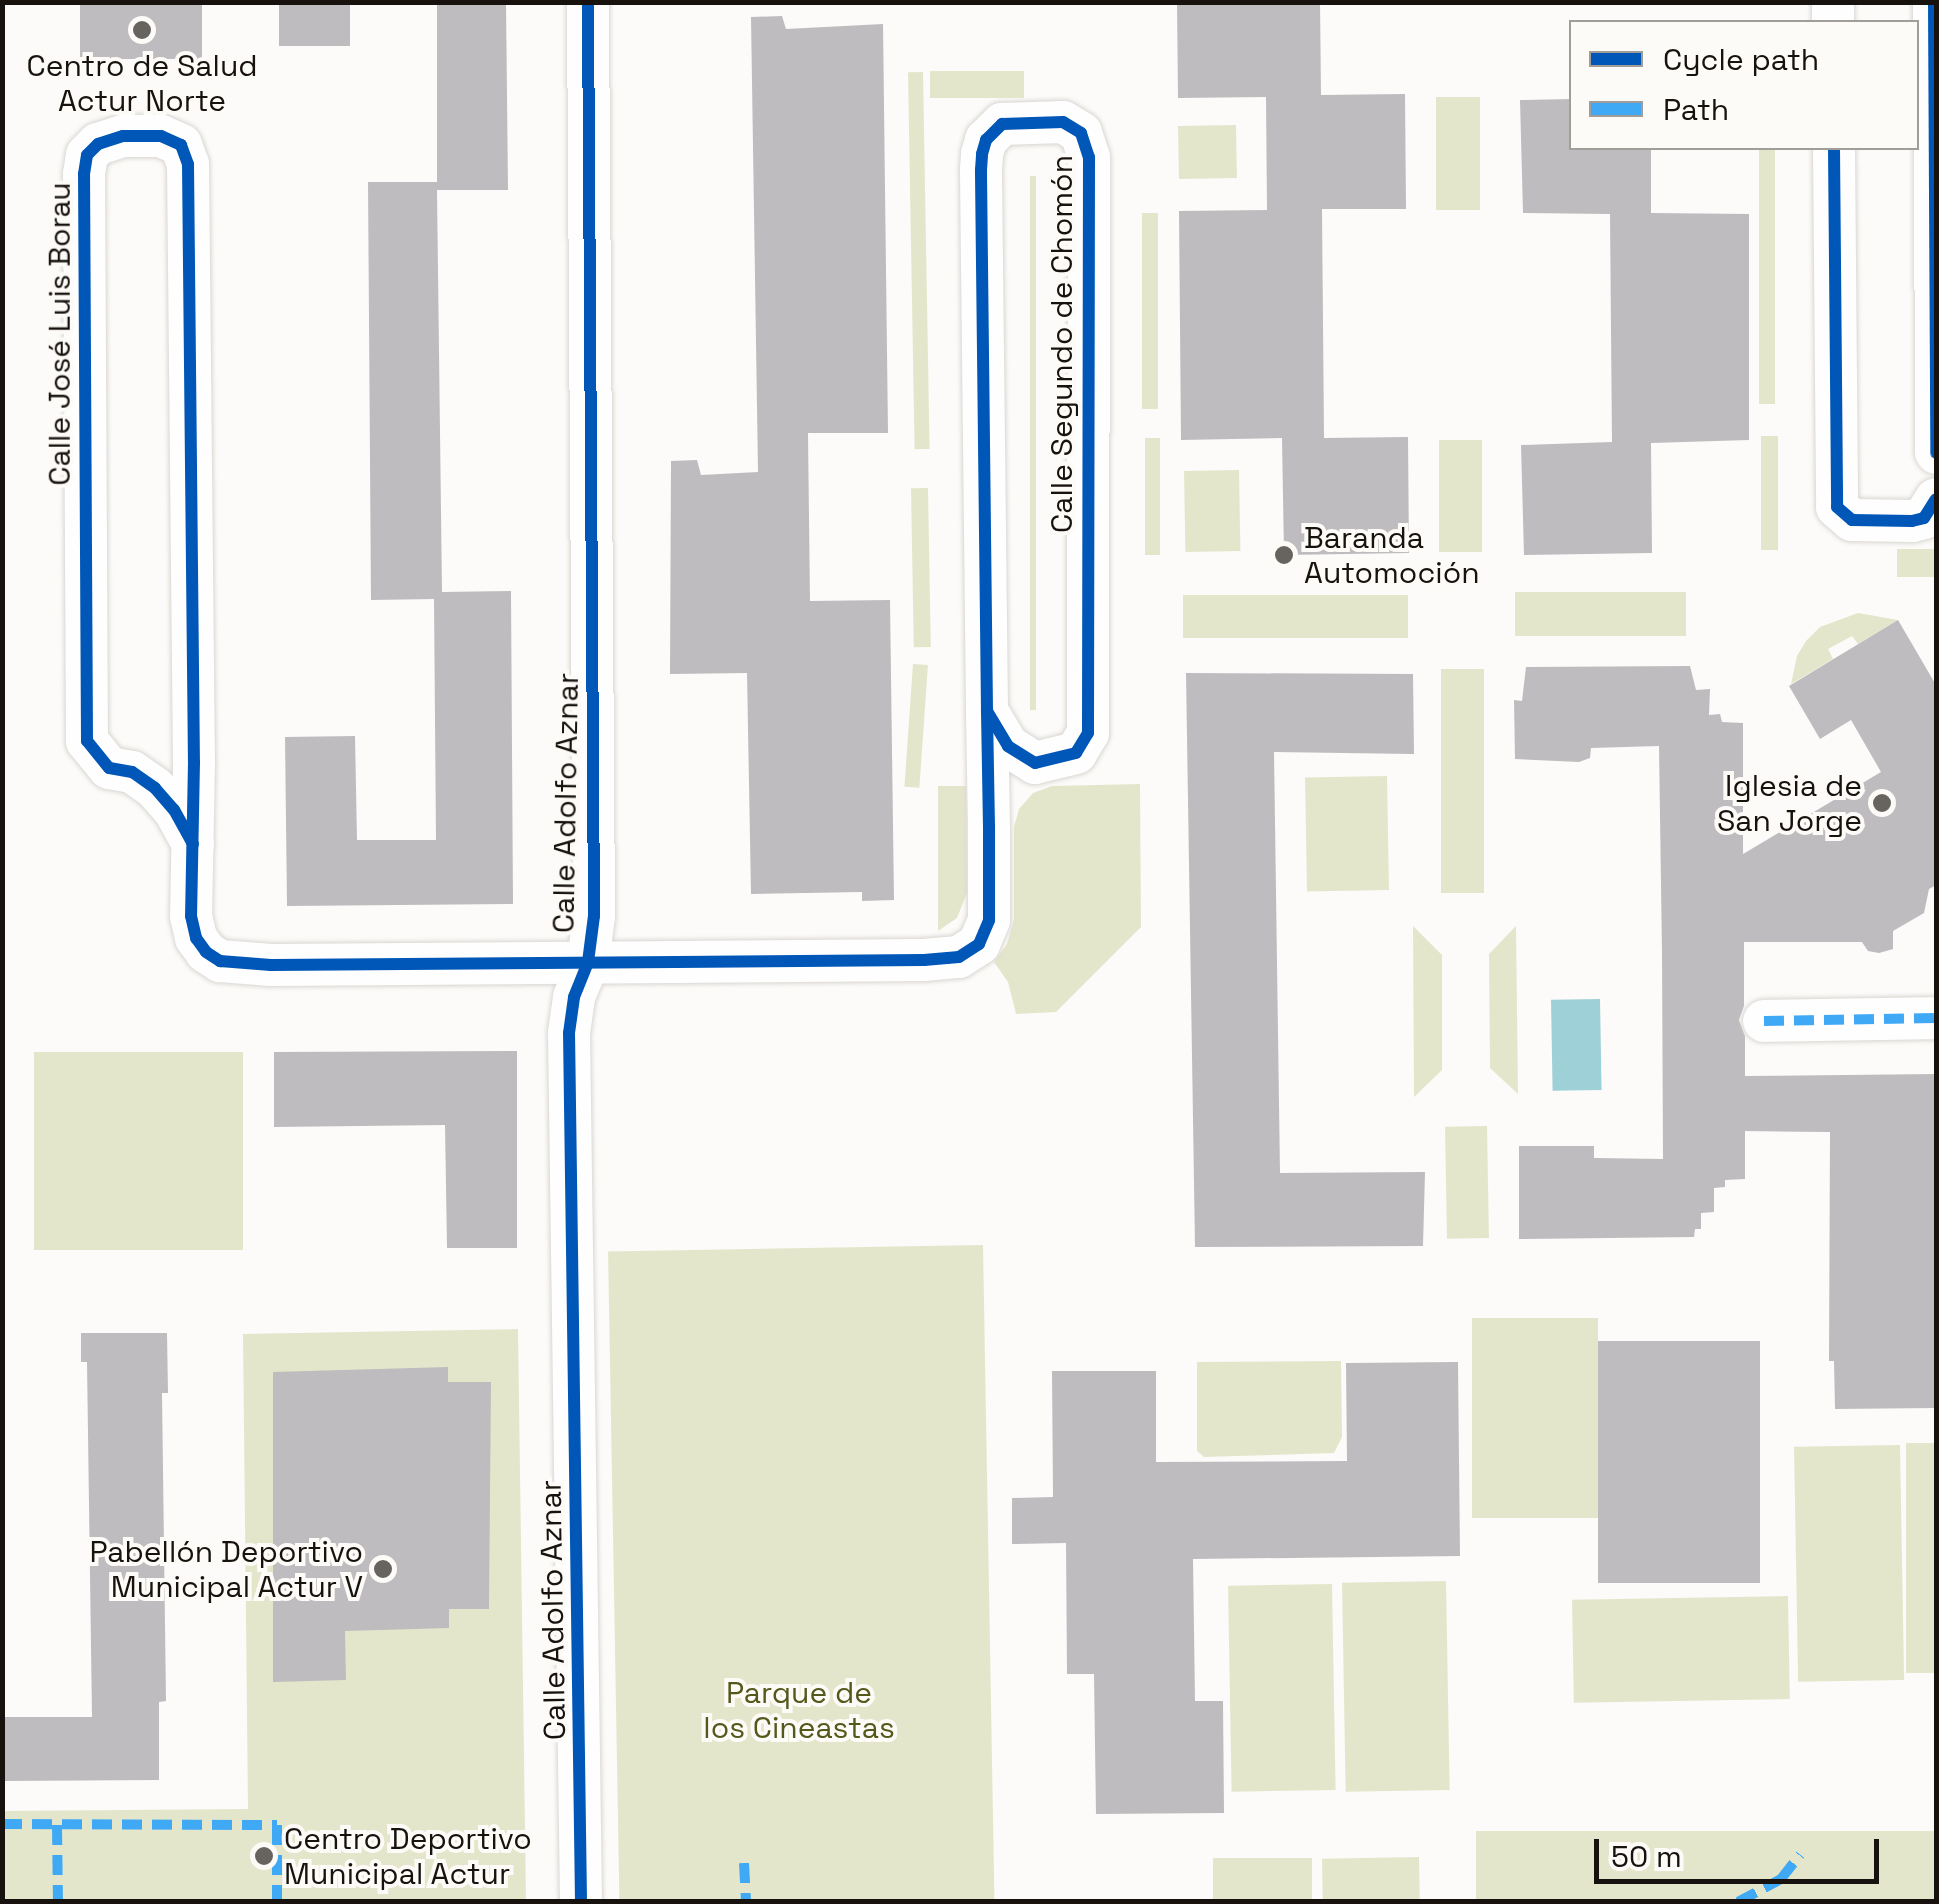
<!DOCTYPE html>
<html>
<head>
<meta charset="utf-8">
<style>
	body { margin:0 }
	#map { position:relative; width:1939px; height:1904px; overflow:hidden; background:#fcfbf9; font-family:"Space Grotesk",sans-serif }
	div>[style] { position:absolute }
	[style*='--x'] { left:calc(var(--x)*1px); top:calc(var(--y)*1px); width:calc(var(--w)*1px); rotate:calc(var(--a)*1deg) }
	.green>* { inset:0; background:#e4e6cb; transform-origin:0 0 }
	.water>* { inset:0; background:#9ed0d7; transform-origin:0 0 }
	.building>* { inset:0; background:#bebcbe; transform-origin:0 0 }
	.roads { filter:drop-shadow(0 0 2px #d9d6d2) drop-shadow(0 0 2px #d9d6d2) }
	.street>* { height:42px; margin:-21px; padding:0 21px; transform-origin:21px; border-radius:21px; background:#fffefe }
	.quiet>* { height:10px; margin-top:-5px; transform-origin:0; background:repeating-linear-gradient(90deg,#3fa9f5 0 20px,transparent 0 30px) }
	.cycleway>* { height:12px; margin:-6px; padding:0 6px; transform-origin:6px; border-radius:6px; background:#0057b8 }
	.dots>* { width:28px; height:28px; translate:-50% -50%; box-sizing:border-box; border:5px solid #fdfbf8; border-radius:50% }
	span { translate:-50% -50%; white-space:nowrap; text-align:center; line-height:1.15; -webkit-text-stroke:8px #fdfbf8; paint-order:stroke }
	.poi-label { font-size:30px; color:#17120e }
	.left { translate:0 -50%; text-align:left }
	.right { translate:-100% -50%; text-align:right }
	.street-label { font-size:30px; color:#17120e }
	.park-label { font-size:30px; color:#54581b }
	.frame { position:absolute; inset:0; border:5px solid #17120e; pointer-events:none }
	.legend { position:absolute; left:1569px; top:20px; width:350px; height:130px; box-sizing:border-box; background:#fdfbf8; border:2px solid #a19e9a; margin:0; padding:12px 18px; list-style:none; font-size:30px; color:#17120e }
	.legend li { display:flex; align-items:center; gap:20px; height:50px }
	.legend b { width:50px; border:2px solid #a19e9a }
	.scale { position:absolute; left:1594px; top:1839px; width:285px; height:45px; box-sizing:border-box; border:5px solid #17120e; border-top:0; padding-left:12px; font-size:30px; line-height:35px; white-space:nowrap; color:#17120e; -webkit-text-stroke:8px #fdfbf8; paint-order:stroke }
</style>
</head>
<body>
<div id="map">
	<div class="green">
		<div style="left:1024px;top:71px;width:27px;height:94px;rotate:90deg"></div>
		<div style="left:923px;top:72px;width:377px;height:15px;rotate:89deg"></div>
		<div style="left:1436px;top:97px;width:44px;height:113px"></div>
		<div style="left:1236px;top:125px;width:53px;height:58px;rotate:89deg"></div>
		<div style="left:1759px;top:148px;width:16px;height:256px"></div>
		<div style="left:1030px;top:176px;width:6px;height:534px"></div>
		<div style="left:1142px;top:213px;width:16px;height:196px"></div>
		<div style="left:1761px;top:436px;width:17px;height:114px"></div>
		<div style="left:1145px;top:438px;width:15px;height:117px"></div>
		<div style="left:1439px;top:440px;width:43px;height:112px"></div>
		<div style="left:1239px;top:470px;width:81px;height:55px;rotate:89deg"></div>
		<div style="left:928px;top:488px;width:159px;height:17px;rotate:89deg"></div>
		<div style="left:1897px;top:549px;width:39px;height:28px"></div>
		<div style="left:1686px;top:592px;width:44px;height:171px;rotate:90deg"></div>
		<div style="left:1408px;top:595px;width:43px;height:225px;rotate:90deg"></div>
		<div style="clip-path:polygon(1858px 613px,1898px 620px,1858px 644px,1852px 636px,1828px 649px,1833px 659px,1791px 684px,1797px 656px,1806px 641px,1820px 627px)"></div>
		<div style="left:913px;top:664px;width:15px;height:123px;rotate:4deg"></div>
		<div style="left:1441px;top:669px;width:43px;height:224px"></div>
		<div style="left:1387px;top:776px;width:114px;height:82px;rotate:89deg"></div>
		<div style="clip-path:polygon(1140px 784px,1141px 927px,1056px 1012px,1016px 1014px,1008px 982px,994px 962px,1007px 944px,1014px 919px,1014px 827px,1019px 809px,1033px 793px,1052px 786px)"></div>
		<div style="clip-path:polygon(938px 786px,966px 786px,967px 893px,957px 918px,938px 931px)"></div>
		<div style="clip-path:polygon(1413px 926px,1442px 955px,1442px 1070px,1414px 1097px)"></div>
		<div style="clip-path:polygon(1516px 926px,1518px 1094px,1490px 1068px,1489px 954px)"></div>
		<div style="left:34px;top:1052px;width:209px;height:198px"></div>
		<div style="left:1487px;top:1126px;width:112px;height:42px;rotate:89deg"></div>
		<div style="left:983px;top:1245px;width:656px;height:375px;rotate:89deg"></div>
		<div style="left:1598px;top:1318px;width:200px;height:126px;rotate:90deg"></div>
		<div style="clip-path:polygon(518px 1329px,526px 1901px,3px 1901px,2px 1811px,248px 1809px,243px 1334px)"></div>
		<div style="clip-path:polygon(1341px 1361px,1342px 1437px,1334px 1453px,1204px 1457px,1197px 1451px,1197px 1362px)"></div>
		<div style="left:1936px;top:1443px;width:230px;height:30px;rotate:90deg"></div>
		<div style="left:1900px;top:1445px;width:235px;height:106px;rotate:89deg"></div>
		<div style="left:1446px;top:1581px;width:209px;height:104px;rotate:89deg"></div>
		<div style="left:1332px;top:1584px;width:206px;height:104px;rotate:89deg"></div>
		<div style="left:1788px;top:1596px;width:103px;height:216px;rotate:89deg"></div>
		<div style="left:1936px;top:1831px;width:70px;height:460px;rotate:90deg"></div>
		<div style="left:1419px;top:1857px;width:44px;height:97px;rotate:89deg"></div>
		<div style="left:1312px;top:1858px;width:43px;height:99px;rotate:90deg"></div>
	</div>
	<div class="water">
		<div style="left:1600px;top:999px;width:91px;height:49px;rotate:89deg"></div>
	</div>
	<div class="building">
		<div style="left:80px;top:2px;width:122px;height:57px"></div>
		<div style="left:279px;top:2px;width:71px;height:44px"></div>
		<div style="clip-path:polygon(437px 2px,506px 2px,508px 190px,437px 190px,442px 592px,511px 591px,513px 904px,287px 906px,285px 737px,355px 736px,357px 840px,436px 840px,434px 599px,371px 600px,368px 182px,437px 182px)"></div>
		<div style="clip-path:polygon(1177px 2px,1320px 2px,1321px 95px,1405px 94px,1406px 209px,1322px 209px,1324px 438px,1408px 437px,1409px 553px,1284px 555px,1282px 438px,1181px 440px,1179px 211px,1267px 210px,1266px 97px,1178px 98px)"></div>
		<div style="clip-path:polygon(782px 16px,786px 29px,883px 24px,888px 433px,808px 433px,810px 601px,890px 600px,894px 900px,862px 901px,862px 892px,751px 894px,747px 673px,670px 674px,671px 461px,697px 460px,701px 475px,758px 472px,751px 17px)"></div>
		<div style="clip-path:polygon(1572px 99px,1572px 148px,1651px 148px,1651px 213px,1749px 214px,1749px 440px,1651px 443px,1652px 553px,1524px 555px,1521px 445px,1612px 442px,1610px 214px,1523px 213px,1520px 100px)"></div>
		<div style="clip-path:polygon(1898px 620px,1936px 685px,1936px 885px,1929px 889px,1924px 913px,1893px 931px,1893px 949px,1879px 953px,1868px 951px,1862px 942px,1744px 942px,1744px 1006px,1739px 1020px,1745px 1036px,1745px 1076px,1936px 1074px,1936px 1408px,1835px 1409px,1834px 1361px,1829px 1361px,1830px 1132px,1745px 1131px,1745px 1179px,1725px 1180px,1725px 1187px,1714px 1188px,1714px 1212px,1701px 1213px,1701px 1229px,1695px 1229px,1694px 1237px,1519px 1239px,1519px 1146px,1594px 1146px,1594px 1158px,1663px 1159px,1662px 953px,1659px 746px,1591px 748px,1590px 758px,1579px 762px,1515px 759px,1514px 700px,1522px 701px,1526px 667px,1690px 666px,1696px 690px,1710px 689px,1709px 715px,1720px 714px,1722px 722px,1743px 723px,1743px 854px,1881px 772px,1851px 720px,1820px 739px,1789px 686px)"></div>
		<div style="clip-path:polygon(1186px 673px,1413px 674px,1414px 754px,1274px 752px,1280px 1173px,1425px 1172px,1423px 1246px,1195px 1247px)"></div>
		<div style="clip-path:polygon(517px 1051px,517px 1248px,447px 1248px,445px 1125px,274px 1127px,274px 1052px)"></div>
		<div style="clip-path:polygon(81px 1333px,167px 1333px,168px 1393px,162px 1393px,166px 1701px,159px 1702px,159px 1780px,2px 1781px,2px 1717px,92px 1717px,87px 1362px,81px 1362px)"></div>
		<div style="left:1760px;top:1341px;width:242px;height:162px;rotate:90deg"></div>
		<div style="clip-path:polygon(1458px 1362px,1460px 1556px,1193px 1559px,1195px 1701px,1223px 1701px,1224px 1813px,1096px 1814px,1094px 1674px,1067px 1674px,1066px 1543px,1012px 1544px,1012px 1498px,1053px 1497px,1052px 1371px,1156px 1371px,1156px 1462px,1347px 1461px,1346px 1363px)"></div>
		<div style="clip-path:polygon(448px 1367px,448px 1382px,491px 1382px,489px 1609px,449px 1609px,449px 1628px,345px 1631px,346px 1680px,273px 1682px,273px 1372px)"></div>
	</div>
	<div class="roads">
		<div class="street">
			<div style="--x:1833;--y:2;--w:20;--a:90"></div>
			<div style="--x:1934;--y:2;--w:451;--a:89.7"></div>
			<div style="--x:1834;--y:148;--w:359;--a:89.5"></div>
			<div style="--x:1837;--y:507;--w:20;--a:41"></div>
			<div style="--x:1852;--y:520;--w:60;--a:1"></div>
			<div style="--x:1912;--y:521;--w:12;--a:-14"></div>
			<div style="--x:1924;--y:518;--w:22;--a:-58"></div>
			<div style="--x:193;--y:844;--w:39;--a:-119"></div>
			<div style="--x:174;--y:810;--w:29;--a:-131"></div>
			<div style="--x:155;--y:788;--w:28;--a:-145"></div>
			<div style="--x:132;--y:772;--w:23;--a:-170"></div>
			<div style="--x:109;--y:768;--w:35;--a:-129"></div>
			<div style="--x:87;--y:741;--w:567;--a:-90.3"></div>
			<div style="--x:84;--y:174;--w:19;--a:-81"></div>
			<div style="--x:87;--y:155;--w:16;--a:-45"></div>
			<div style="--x:98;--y:144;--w:26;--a:-18"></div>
			<div style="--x:123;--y:136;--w:38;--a:0"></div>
			<div style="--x:161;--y:136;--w:22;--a:24"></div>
			<div style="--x:181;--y:145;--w:20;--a:70"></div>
			<div style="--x:188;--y:164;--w:598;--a:89.43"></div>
			<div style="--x:194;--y:762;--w:154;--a:91.1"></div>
			<div style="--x:191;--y:916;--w:23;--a:77"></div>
			<div style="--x:196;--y:938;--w:17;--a:54"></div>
			<div style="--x:206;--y:952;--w:17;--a:33"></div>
			<div style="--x:220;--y:961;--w:51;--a:4.5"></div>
			<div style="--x:271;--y:965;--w:653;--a:-0.44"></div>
			<div style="--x:924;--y:960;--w:35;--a:-5"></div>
			<div style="--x:959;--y:957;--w:24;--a:-33"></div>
			<div style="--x:979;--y:944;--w:26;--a:-67"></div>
			<div style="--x:989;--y:920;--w:93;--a:-90"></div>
			<div style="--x:989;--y:827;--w:116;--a:-91"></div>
			<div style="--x:987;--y:711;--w:541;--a:-90.64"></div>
			<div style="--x:981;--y:170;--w:16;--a:-86"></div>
			<div style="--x:982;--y:154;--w:15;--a:-74"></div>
			<div style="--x:986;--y:140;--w:23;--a:-45"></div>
			<div style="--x:1002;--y:124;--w:61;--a:-1.9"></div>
			<div style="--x:1063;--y:122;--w:21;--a:31"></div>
			<div style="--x:1081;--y:133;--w:25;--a:72"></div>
			<div style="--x:1089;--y:157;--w:576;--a:90.1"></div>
			<div style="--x:1088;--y:733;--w:23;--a:121"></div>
			<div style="--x:1076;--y:753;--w:42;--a:166.3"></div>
			<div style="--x:1035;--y:763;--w:32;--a:-148"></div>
			<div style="--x:1008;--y:746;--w:41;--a:-121"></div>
			<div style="--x:1764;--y:1021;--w:172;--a:-1"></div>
			<div style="--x:581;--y:1902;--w:869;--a:-90.79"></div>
			<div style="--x:569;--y:1033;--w:36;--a:-82"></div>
			<div style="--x:574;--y:997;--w:38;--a:-68"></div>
			<div style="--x:588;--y:962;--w:46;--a:-82.6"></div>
			<div style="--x:594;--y:916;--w:914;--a:-90.38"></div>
		</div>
	</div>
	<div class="quiet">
		<div style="--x:1764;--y:1021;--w:172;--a:-1"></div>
		<div style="--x:2;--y:1824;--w:275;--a:0.2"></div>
		<div style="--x:277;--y:1825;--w:77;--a:90"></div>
		<div style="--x:57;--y:1825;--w:77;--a:89.3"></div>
		<div style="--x:744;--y:1863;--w:39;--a:87"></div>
		<div style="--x:1738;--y:1902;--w:49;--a:-28.1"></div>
		<div style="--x:1781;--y:1879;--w:31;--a:-52"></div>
	</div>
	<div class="cycleway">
		<div style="--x:1934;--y:2;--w:451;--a:89.7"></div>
		<div style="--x:1834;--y:148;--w:359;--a:89.5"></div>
		<div style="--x:1837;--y:507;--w:20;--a:41"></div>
		<div style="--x:1852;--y:520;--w:60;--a:1"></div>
		<div style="--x:1912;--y:521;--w:12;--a:-14"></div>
		<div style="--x:1924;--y:518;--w:22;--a:-58"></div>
		<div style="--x:193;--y:844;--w:39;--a:-119"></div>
		<div style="--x:174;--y:810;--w:29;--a:-131"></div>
		<div style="--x:155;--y:788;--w:28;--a:-145"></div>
		<div style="--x:132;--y:772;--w:23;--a:-170"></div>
		<div style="--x:109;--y:768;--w:35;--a:-129"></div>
		<div style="--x:87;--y:741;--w:567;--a:-90.3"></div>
		<div style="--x:84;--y:174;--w:19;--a:-81"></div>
		<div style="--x:87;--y:155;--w:16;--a:-45"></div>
		<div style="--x:98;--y:144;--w:26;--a:-18"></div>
		<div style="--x:123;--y:136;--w:38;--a:0"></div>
		<div style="--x:161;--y:136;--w:22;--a:24"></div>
		<div style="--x:181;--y:145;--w:20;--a:70"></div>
		<div style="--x:188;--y:164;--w:598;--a:89.43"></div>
		<div style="--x:194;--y:762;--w:154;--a:91.1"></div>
		<div style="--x:191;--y:916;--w:23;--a:77"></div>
		<div style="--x:196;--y:938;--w:17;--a:54"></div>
		<div style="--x:206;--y:952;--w:17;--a:33"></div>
		<div style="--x:220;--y:961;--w:51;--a:4.5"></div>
		<div style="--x:271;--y:965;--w:653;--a:-0.44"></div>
		<div style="--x:924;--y:960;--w:35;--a:-5"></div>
		<div style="--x:959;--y:957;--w:24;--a:-33"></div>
		<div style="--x:979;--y:944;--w:26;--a:-67"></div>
		<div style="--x:989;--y:920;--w:93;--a:-90"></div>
		<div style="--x:989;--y:827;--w:116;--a:-91"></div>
		<div style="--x:987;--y:711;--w:541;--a:-90.64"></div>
		<div style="--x:981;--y:170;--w:16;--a:-86"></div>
		<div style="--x:982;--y:154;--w:15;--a:-74"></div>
		<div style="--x:986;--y:140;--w:23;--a:-45"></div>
		<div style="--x:1002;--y:124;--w:61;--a:-1.9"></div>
		<div style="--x:1063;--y:122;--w:21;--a:31"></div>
		<div style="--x:1081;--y:133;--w:25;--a:72"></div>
		<div style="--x:1089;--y:157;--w:576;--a:90.1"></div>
		<div style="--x:1088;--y:733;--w:23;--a:121"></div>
		<div style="--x:1076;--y:753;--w:42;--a:166.3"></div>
		<div style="--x:1035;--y:763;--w:32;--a:-148"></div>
		<div style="--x:1008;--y:746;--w:41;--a:-121"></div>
		<div style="--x:581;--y:1902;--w:869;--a:-90.79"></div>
		<div style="--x:569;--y:1033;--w:36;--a:-82"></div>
		<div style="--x:574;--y:997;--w:38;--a:-68"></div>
		<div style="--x:588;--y:962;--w:46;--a:-82.6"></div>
		<div style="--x:594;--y:916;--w:914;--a:-90.38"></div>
	</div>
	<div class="dots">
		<div style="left:142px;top:30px;background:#676460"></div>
		<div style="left:1284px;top:555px;background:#676460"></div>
		<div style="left:1882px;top:803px;background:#676460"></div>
		<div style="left:383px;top:1569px;background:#676460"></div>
		<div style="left:264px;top:1856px;background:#676460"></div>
	</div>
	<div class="poi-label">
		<span style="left:142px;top:83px">Centro de Salud<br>Actur Norte</span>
		<span class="left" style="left:1304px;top:555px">Baranda<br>Automoción</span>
		<span class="right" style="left:1862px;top:803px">Iglesia de<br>San Jorge</span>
		<span class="right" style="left:363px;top:1569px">Pabellón Deportivo<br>Municipal Actur V</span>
		<span class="left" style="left:284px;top:1856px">Centro Deportivo<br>Municipal Actur</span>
	</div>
	<div class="street-label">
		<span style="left:60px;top:334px;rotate:-90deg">Calle José Luis Borau</span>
		<span style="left:1062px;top:344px;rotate:-90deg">Calle Segundo de Chomón</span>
		<span style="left:566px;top:803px;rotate:-89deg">Calle Adolfo Aznar</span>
		<span style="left:553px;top:1610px;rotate:-91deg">Calle Adolfo Aznar</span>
	</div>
	<div class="park-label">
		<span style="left:799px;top:1710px">Parque de<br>los Cineastas</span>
	</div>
	<div class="frame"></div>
	<ul class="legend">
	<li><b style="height:12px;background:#0057b8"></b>Cycle path</li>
	<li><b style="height:12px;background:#3fa9f5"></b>Path</li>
	</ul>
	<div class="scale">50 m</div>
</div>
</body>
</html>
